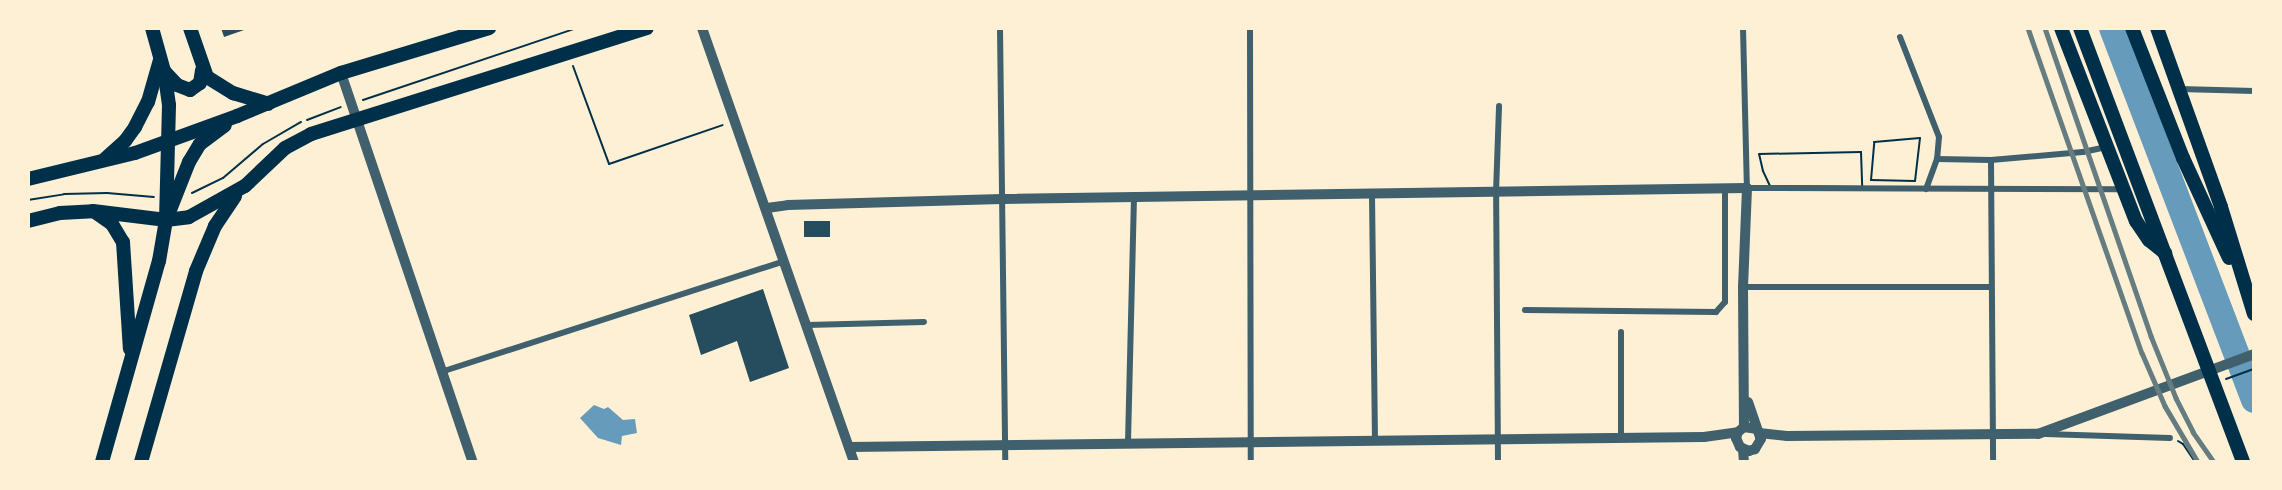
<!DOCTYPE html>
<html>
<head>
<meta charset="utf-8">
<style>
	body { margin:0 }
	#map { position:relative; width:2282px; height:490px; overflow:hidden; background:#fdf0d5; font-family:Roboto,sans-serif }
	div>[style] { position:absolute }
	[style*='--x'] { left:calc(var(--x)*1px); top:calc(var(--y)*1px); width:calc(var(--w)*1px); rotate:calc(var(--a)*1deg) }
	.water>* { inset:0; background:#669bbc }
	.river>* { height:26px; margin:-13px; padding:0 13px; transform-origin:13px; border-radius:13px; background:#669bbc }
	.building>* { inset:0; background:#264d5e; transform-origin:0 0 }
	.path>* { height:2px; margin:-1px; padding:0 1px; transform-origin:1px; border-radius:1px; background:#003049 }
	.minor>* { height:6px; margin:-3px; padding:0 3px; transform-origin:3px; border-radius:3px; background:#3f606c }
	.tertiary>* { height:10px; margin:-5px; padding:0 5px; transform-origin:5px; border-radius:5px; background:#3f606c }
	.primary>* { height:14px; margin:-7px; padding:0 7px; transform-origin:7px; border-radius:7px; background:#003049 }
	.rail>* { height:4.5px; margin:-2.25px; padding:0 2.25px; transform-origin:2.25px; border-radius:2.25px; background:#657d81 }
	span { translate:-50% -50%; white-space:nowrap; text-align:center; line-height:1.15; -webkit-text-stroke:5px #fdf0d5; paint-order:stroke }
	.frame { position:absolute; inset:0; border:30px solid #fdf0d5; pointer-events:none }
</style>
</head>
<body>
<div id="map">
	<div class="water">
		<div style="clip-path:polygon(594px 405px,604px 409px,608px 407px,623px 420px,635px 419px,637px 433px,622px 436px,621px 445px,598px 438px,580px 418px)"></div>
	</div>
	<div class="river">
		<div style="--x:2112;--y:28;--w:398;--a:69.1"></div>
	</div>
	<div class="building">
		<div style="clip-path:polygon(221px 28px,247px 28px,247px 29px,224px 37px)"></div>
		<div style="left:804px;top:221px;width:26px;height:16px"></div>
		<div style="clip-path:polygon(763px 289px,789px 368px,750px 382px,737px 341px,701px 355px,689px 315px)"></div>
	</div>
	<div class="path">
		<div style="--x:573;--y:66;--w:104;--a:69.8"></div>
		<div style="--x:609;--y:164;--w:120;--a:-18.9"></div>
		<div style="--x:363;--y:100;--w:226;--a:-18.6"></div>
		<div style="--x:307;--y:120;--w:36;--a:-21"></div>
		<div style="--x:1920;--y:138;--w:43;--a:96.6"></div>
		<div style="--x:1915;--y:181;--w:44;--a:-178.7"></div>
		<div style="--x:1871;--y:180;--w:38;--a:-85"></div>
		<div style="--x:1874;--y:142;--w:46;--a:-5"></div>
		<div style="--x:1861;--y:152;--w:35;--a:88"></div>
		<div style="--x:1862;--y:187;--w:92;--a:-179.4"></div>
		<div style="--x:1770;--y:186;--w:17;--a:-115"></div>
		<div style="--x:1763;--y:171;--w:17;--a:-103"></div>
		<div style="--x:1759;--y:154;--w:102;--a:-1.1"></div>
		<div style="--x:192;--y:193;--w:34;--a:-26"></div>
		<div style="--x:223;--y:178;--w:52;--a:-40.4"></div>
		<div style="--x:263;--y:144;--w:44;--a:-30.1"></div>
		<div style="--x:28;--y:200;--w:36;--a:-9"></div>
		<div style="--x:64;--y:194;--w:43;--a:-1.3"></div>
		<div style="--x:107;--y:193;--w:47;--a:4.9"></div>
		<div style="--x:2226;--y:379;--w:30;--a:-20"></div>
		<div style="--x:2178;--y:441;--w:6;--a:31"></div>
		<div style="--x:2183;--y:444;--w:22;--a:56"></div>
	</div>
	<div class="minor">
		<div style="--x:1000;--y:28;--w:434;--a:89.3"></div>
		<div style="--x:1250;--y:28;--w:434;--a:89.9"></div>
		<div style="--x:1743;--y:28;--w:160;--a:88.6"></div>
		<div style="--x:1747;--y:188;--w:375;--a:0.2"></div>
		<div style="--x:1900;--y:37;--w:107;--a:68.7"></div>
		<div style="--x:1939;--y:137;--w:22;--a:95"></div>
		<div style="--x:1937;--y:159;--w:32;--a:110"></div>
		<div style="--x:2180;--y:89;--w:74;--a:1.5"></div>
		<div style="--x:1937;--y:159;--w:54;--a:1.1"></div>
		<div style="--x:1991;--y:160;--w:92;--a:-5"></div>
		<div style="--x:2083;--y:152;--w:24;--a:-12"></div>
		<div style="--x:1991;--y:160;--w:302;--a:89.6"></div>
		<div style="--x:1372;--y:195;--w:245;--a:89.3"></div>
		<div style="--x:1743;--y:287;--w:247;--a:0"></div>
		<div style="--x:1525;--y:310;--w:191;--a:0.6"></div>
		<div style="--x:1716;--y:312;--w:13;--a:-48"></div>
		<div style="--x:1725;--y:302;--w:113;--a:-90"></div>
		<div style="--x:807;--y:325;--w:117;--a:-1.5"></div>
		<div style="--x:444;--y:371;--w:357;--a:-17.9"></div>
		<div style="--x:2045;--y:434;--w:125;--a:1.8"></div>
		<div style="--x:1621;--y:438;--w:106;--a:-90"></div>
		<div style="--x:1128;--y:442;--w:244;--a:-88.6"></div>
		<div style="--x:1498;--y:462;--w:269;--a:-90.4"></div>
		<div style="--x:1496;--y:193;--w:87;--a:-88"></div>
	</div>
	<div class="tertiary">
		<div style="--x:702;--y:28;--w:460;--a:70.7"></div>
		<div style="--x:341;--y:73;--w:411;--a:71.3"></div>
		<div style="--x:767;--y:208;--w:21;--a:-8"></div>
		<div style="--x:788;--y:205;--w:214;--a:-1.6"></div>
		<div style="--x:1002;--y:199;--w:745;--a:-0.85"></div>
		<div style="--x:1747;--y:188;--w:99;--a:92.3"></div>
		<div style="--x:1743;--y:287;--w:140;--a:89.6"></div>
		<div style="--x:1748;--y:402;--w:39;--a:71"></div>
		<div style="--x:1761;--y:439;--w:12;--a:121"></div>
		<div style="--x:1755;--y:449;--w:6;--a:162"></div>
		<div style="--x:1749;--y:451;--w:10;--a:-156"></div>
		<div style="--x:1740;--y:447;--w:10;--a:-114"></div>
		<div style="--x:1736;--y:438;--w:6;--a:-72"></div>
		<div style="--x:1738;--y:432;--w:8;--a:-40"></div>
		<div style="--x:1744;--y:427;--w:12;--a:9"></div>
		<div style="--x:1759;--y:433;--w:28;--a:6"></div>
		<div style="--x:1787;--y:436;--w:251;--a:-0.5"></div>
		<div style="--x:2038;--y:434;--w:230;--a:-20.3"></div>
		<div style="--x:849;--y:447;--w:855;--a:-0.67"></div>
		<div style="--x:1704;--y:437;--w:34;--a:-8"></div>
		<div style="--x:1743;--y:449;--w:13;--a:86"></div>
	</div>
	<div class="primary">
		<div style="--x:190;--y:28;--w:52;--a:70.9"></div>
		<div style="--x:207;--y:77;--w:31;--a:32"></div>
		<div style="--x:233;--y:93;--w:37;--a:17"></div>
		<div style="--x:2061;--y:28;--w:207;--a:68.8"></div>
		<div style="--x:2136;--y:221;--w:23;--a:56"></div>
		<div style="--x:2149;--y:240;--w:21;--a:39"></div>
		<div style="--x:2080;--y:28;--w:464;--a:69.4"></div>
		<div style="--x:2132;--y:28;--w:140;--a:68.6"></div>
		<div style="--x:2183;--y:158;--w:110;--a:65.3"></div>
		<div style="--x:2157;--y:28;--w:190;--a:70.3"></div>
		<div style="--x:2221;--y:207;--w:112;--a:72.9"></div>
		<div style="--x:164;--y:71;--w:19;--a:47"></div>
		<div style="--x:177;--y:85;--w:14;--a:21"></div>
		<div style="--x:190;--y:90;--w:12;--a:-35"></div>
		<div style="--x:200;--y:83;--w:13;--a:-81"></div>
		<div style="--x:105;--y:159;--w:27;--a:-42"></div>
		<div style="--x:125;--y:141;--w:17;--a:-54"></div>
		<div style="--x:135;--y:127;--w:28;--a:-63"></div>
		<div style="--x:148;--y:102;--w:44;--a:-74.1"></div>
		<div style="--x:28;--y:179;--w:110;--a:-13.7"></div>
		<div style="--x:135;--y:153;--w:109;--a:-19.9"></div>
		<div style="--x:237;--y:116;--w:113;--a:-22.5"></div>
		<div style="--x:341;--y:73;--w:155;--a:-16.9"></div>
		<div style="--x:95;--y:212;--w:21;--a:35"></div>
		<div style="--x:112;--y:224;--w:21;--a:59"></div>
		<div style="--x:123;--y:242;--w:107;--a:86.3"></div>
		<div style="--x:168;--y:215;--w:57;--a:-68.4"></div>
		<div style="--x:189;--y:162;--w:21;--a:-59"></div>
		<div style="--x:200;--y:144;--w:31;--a:-37"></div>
		<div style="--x:28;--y:221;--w:33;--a:-14"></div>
		<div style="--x:60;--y:213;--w:33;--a:-3"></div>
		<div style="--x:93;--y:211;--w:74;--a:7"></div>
		<div style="--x:166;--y:220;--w:23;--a:-7"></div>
		<div style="--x:189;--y:217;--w:64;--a:-29"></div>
		<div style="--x:245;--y:186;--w:55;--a:-43.5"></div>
		<div style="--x:285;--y:148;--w:30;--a:-28"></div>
		<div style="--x:311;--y:134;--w:352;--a:-17.5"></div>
		<div style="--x:102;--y:462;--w:209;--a:-74.2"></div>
		<div style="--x:159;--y:261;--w:42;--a:-80.3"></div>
		<div style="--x:166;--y:220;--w:115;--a:-88.5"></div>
		<div style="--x:169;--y:105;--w:34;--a:-98"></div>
		<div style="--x:164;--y:71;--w:45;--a:-105.6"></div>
		<div style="--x:141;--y:462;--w:199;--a:-73.9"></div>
		<div style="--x:196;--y:271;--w:49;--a:-67.1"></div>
		<div style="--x:215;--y:226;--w:36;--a:-56"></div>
	</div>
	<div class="rail">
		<div style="--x:2028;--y:28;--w:344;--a:70.7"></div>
		<div style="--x:2142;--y:353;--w:58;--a:66.5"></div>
		<div style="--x:2165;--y:406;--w:65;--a:59.5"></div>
		<div style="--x:2045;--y:28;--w:326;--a:71"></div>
		<div style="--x:2151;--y:336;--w:67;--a:68"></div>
		<div style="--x:2176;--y:398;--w:38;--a:63"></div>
		<div style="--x:2193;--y:432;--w:37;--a:55"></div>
	</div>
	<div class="frame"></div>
</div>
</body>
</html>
